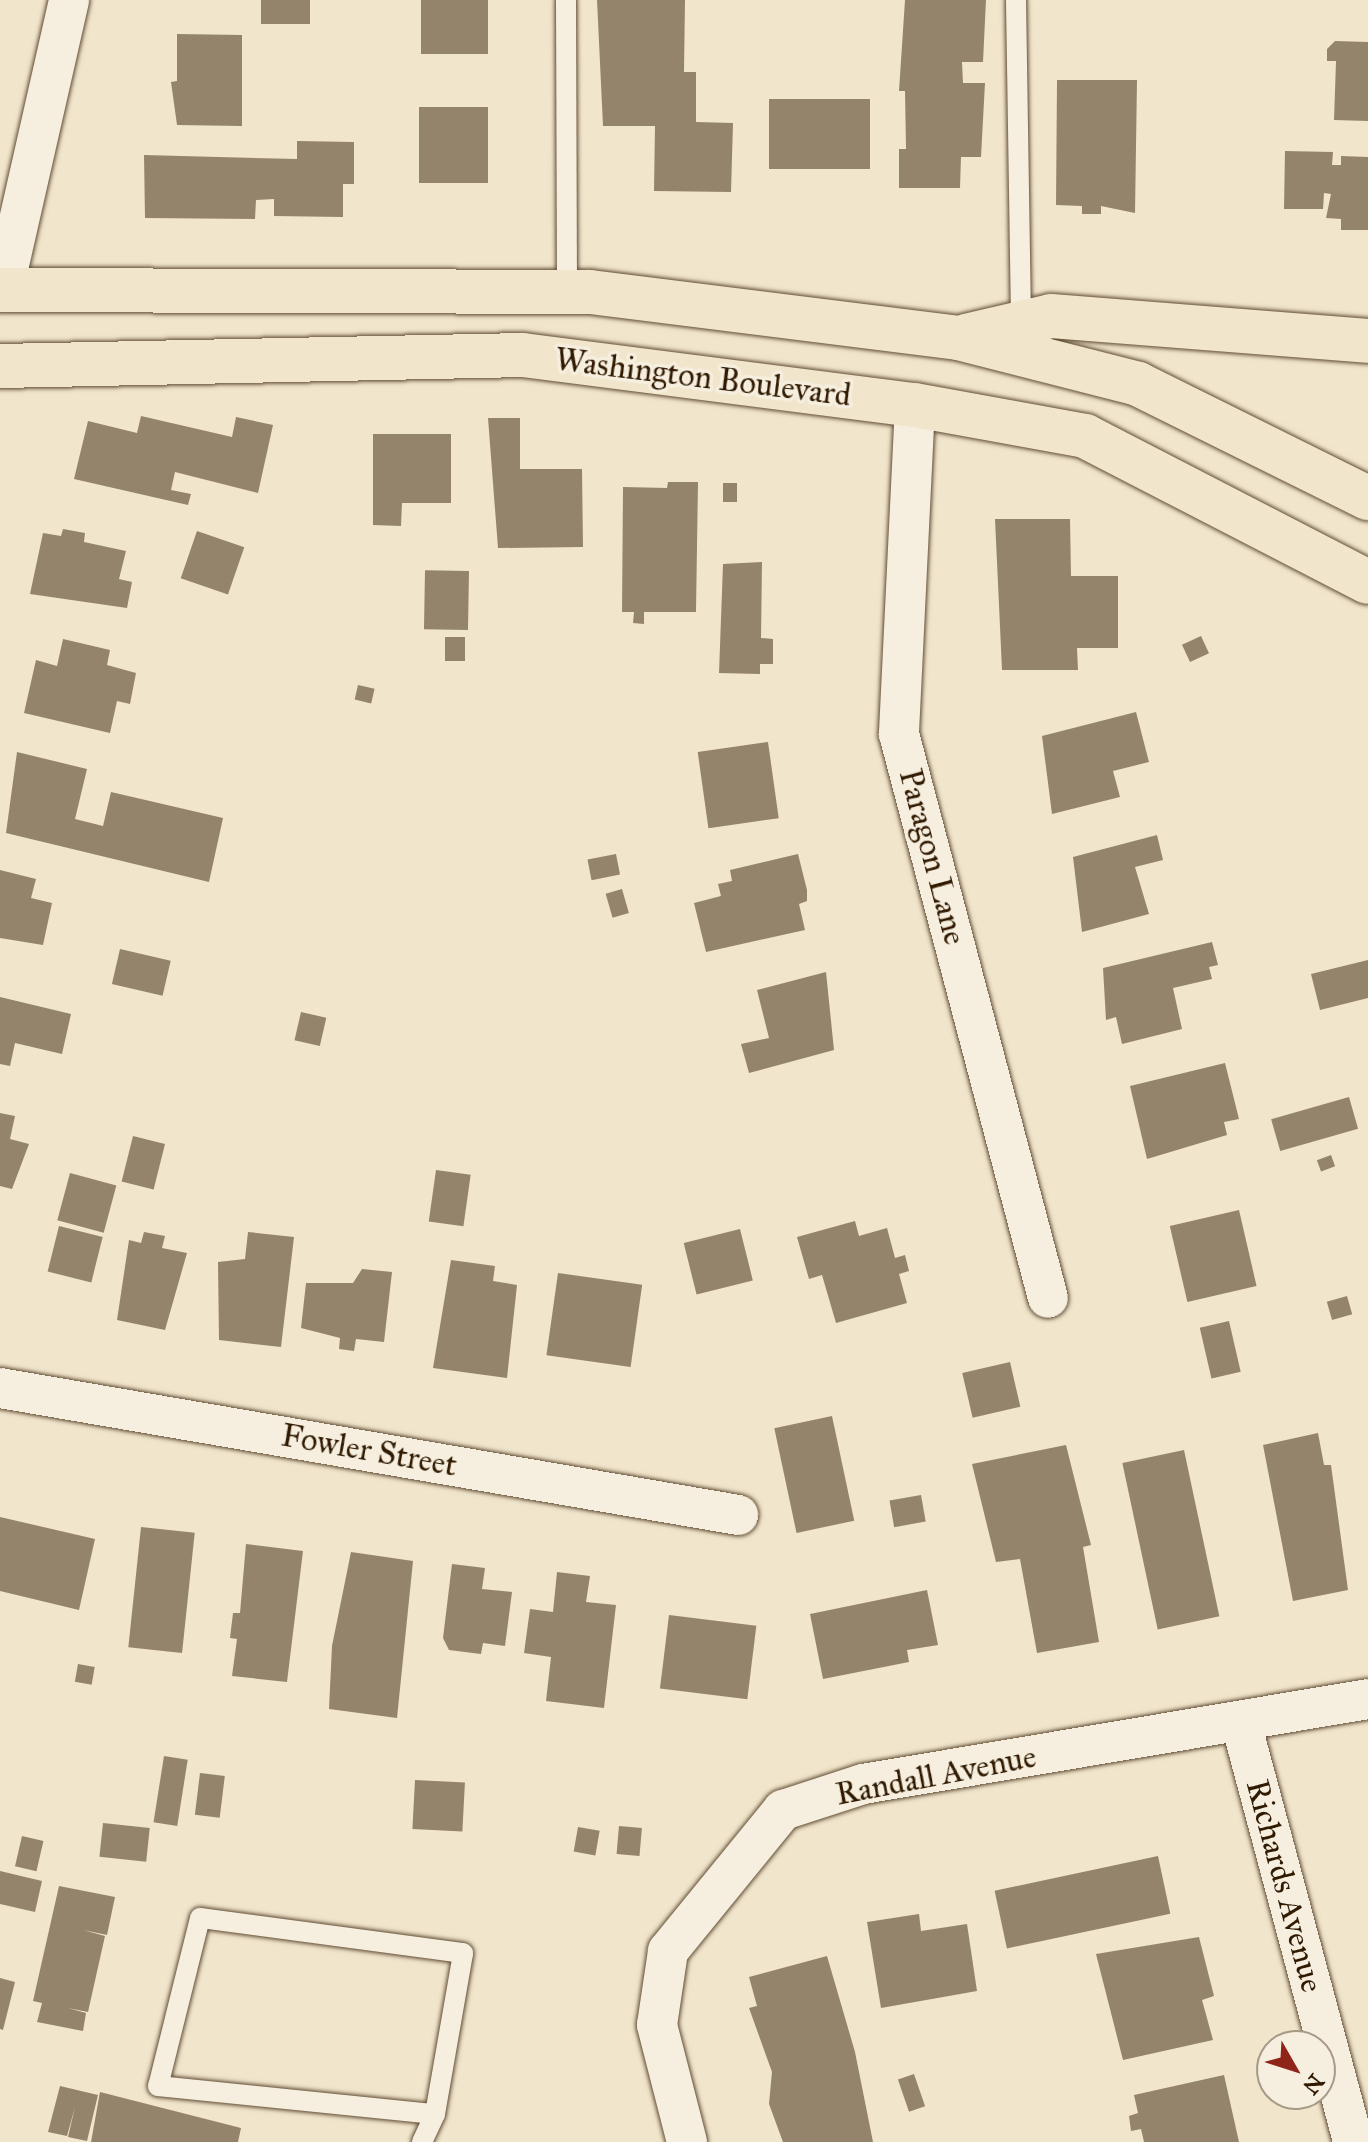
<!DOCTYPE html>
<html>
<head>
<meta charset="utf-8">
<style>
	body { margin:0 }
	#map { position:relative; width:1368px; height:2142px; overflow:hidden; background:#f1e5cc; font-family:"IM FELL Great Primer",serif }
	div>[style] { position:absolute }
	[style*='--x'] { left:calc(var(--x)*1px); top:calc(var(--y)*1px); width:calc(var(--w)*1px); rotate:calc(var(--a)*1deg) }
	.building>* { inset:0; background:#94846b; transform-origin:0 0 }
	.roads { filter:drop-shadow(0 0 2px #604d34) drop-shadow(0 0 2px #604d34) }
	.lane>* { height:20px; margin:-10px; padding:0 10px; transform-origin:10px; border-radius:10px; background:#f6eede }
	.street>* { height:40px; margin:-20px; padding:0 20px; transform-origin:20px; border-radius:20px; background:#f6eede }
	.primary>* { height:44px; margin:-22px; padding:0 22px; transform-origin:22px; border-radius:22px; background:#f1e5cc }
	span { translate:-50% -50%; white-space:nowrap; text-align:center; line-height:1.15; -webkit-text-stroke:7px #f6eede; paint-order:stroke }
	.street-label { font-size:32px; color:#301a01 }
	.north { position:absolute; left:1256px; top:2030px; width:80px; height:80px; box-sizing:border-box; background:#f6eede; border:2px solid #a79986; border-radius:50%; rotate:129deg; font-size:22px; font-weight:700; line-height:32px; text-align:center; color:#301a01 }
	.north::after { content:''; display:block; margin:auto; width:28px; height:36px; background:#8f2418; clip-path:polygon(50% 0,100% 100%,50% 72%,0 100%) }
</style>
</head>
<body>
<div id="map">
	<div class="building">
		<div style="left:261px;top:0;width:49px;height:24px"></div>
		<div style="left:421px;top:0;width:67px;height:54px"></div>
		<div style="clip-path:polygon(597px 0,685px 0,684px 72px,696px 72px,696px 122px,733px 123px,731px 192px,654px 191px,655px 126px,603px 126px)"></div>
		<div style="clip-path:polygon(905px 0,986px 0,983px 62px,962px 62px,963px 83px,985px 83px,981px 157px,961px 157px,960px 188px,899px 188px,899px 149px,906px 149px,905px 91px,899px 91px)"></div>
		<div style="clip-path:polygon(177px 34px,242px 35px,242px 126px,177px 125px,171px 82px,177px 81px)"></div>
		<div style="clip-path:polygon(1335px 41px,1368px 42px,1368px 121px,1334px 120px,1336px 61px,1327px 61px,1327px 49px)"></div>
		<div style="clip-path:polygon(1057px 80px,1137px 80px,1135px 213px,1101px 206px,1101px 214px,1082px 214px,1082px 206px,1056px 205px)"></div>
		<div style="left:769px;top:99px;width:101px;height:70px"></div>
		<div style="left:419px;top:107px;width:69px;height:76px"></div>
		<div style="clip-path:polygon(297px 141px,354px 142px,354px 184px,343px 184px,343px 217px,274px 216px,274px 199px,256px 200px,255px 219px,145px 218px,144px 155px,297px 159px)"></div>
		<div style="clip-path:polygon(1285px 151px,1333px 152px,1332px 165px,1341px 165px,1341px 156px,1368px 157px,1368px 230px,1341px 230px,1341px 219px,1326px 218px,1331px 194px,1324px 193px,1323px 209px,1284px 209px)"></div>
		<div style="clip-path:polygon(141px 416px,232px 437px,236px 417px,273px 425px,258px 493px,175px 472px,171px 490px,191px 494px,188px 505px,74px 479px,88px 421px,137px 433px)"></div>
		<div style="clip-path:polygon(488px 418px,520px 418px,520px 469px,582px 469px,583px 547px,498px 548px)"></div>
		<div style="clip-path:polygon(373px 434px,451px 434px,451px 503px,402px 503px,401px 526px,373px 525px)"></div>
		<div style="clip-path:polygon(668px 482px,698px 482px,696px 612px,644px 612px,644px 624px,633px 623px,634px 612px,622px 612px,623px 487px,667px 488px)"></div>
		<div style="left:723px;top:483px;width:14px;height:19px"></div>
		<div style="clip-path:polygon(995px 519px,1070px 519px,1071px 576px,1118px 576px,1118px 648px,1077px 648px,1078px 670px,1002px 670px)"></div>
		<div style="clip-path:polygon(63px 529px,85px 533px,84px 542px,126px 551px,119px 579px,132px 582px,127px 608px,30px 594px,43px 533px,61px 536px)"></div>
		<div style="left:197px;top:531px;width:50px;height:50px;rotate:19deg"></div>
		<div style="clip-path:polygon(762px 562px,761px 638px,773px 639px,773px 664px,760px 664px,760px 674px,719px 673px,723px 564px)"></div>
		<div style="left:469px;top:571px;width:59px;height:44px;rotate:91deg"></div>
		<div style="left:1201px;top:636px;width:19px;height:21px;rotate:65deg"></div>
		<div style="left:445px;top:637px;width:20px;height:24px"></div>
		<div style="clip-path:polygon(63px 639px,110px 650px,107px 665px,136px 673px,130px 704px,117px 701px,110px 733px,24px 713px,36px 660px,57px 666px)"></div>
		<div style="left:358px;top:685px;width:17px;height:15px;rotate:13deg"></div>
		<div style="clip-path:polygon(1136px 712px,1149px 762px,1113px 771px,1120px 797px,1052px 814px,1042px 736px)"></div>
		<div style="left:768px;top:742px;width:77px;height:71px;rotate:82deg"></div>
		<div style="clip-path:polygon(17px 752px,87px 769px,75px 819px,103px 826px,111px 792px,223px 818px,209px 882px,6px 833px)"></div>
		<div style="clip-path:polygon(1157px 835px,1163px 860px,1135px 867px,1149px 914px,1082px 932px,1073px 857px)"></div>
		<div style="left:616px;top:854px;width:21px;height:29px;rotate:79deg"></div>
		<div style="clip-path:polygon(798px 854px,807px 890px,807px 901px,799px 904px,805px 930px,706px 952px,694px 903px,721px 896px,718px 884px,732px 881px,730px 870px)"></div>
		<div style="clip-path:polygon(0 870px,36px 879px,31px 898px,52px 903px,43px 945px,0 938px)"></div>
		<div style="left:622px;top:889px;width:25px;height:17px;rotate:74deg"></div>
		<div style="clip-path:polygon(1212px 942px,1218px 965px,1209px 967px,1212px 979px,1173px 988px,1182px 1029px,1122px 1044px,1116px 1017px,1106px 1020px,1103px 968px)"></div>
		<div style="left:120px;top:949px;width:52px;height:36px;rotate:13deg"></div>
		<div style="clip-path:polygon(1368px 960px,1368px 998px,1320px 1010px,1311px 974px)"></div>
		<div style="clip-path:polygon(826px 972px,834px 1050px,749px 1073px,741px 1044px,769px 1038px,757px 990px)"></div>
		<div style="clip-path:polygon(0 997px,71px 1014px,62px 1054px,15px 1043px,10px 1066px,0 1064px)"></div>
		<div style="left:301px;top:1012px;width:26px;height:29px;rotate:13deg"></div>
		<div style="clip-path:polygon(1225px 1063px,1239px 1119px,1224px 1122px,1227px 1135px,1147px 1159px,1130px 1086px)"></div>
		<div style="left:1349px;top:1097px;width:33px;height:81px;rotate:74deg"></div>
		<div style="clip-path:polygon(0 1113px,15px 1116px,10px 1139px,29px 1144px,12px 1189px,0 1186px)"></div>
		<div style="left:133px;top:1136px;width:33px;height:47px;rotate:14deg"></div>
		<div style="left:1331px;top:1155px;width:12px;height:15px;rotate:70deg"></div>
		<div style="left:436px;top:1170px;width:35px;height:52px;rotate:8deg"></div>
		<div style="left:70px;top:1173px;width:48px;height:49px;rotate:15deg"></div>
		<div style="left:1239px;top:1210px;width:78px;height:71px;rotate:77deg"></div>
		<div style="clip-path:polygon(855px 1221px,859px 1236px,887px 1228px,895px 1258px,905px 1255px,909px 1271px,899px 1274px,907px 1303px,836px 1323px,822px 1275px,809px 1279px,797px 1237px)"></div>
		<div style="left:59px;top:1226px;width:45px;height:47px;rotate:14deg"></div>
		<div style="left:740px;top:1229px;width:53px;height:58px;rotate:76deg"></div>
		<div style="clip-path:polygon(144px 1232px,165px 1236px,162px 1248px,187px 1253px,165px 1330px,117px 1320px,129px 1240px,141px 1243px)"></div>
		<div style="clip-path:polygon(248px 1232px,294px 1237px,281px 1347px,219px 1340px,218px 1262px,245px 1259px)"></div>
		<div style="clip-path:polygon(451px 1260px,495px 1266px,493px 1281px,517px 1285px,507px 1378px,433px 1368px)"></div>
		<div style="clip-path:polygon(362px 1269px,392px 1272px,384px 1342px,356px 1339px,354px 1351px,339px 1349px,340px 1338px,301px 1328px,306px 1283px,353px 1283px)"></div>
		<div style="left:558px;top:1273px;width:85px;height:83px;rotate:8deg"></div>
		<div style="left:1347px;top:1296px;width:19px;height:21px;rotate:74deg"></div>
		<div style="left:1229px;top:1321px;width:52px;height:30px;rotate:77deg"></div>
		<div style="left:1010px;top:1362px;width:46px;height:49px;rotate:77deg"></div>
		<div style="left:832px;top:1416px;width:107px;height:59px;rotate:78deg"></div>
		<div style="clip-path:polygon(1318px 1433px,1324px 1465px,1331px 1465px,1348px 1590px,1293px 1601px,1263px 1445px)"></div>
		<div style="clip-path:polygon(1066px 1445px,1091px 1545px,1083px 1547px,1099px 1642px,1037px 1653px,1020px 1559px,996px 1562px,972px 1464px)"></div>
		<div style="left:1184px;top:1450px;width:170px;height:63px;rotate:78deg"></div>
		<div style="left:921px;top:1495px;width:27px;height:32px;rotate:80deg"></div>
		<div style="clip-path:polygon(0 1517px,95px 1539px,79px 1610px,0 1591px)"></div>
		<div style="left:141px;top:1527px;width:54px;height:121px;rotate:6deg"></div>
		<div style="clip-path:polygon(246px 1544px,303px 1551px,287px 1682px,232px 1676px,237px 1639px,230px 1638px,233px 1613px,240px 1613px)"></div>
		<div style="clip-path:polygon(351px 1552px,413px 1561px,397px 1718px,329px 1709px,332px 1646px)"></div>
		<div style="clip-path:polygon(452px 1564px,485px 1568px,482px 1589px,512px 1592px,505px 1646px,483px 1643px,481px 1654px,449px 1650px,443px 1638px)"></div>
		<div style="clip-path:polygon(557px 1572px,590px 1576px,586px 1602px,616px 1605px,604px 1708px,546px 1701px,551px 1657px,524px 1653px,530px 1609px,553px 1612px)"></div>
		<div style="clip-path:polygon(927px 1590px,938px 1645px,907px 1650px,909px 1662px,823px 1679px,810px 1614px)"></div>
		<div style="left:669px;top:1615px;width:88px;height:74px;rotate:7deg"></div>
		<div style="left:78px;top:1664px;width:17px;height:18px;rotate:10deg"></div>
		<div style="left:164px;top:1756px;width:24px;height:67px;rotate:9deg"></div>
		<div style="left:200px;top:1773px;width:25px;height:42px;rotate:7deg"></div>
		<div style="left:415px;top:1780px;width:50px;height:49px;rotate:3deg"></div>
		<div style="left:103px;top:1823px;width:47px;height:34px;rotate:6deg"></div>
		<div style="left:619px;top:1826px;width:23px;height:28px;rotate:5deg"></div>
		<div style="left:578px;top:1827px;width:22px;height:25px;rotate:10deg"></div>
		<div style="left:22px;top:1836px;width:22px;height:31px;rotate:13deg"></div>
		<div style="left:1158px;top:1856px;width:59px;height:167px;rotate:78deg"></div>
		<div style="clip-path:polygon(0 1871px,42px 1881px,35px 1912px,0 1904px)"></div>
		<div style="clip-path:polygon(59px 1886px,115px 1897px,107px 1935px,83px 1930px,105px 1936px,88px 2012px,68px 2008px,86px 2013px,83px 2031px,37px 2022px,42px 2003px,33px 2001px)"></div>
		<div style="clip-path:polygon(919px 1914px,921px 1931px,967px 1924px,977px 1991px,881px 2008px,867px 1922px)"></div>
		<div style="clip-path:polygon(1199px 1937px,1214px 1996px,1202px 2000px,1213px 2040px,1123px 2060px,1096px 1954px)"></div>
		<div style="clip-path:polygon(827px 1956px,855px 2052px,873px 2142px,783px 2142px,769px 2104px,772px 2072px,749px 2008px,757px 2006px,749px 1977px)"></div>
		<div style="clip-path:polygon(0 1978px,15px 1982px,3px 2030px,0 2029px)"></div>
		<div style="left:914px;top:2074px;width:34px;height:17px;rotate:71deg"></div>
		<div style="clip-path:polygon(1224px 2075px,1239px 2142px,1144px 2142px,1141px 2129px,1131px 2131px,1129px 2116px,1138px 2113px,1134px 2095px)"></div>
		<div style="clip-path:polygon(60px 2086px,98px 2095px,87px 2141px,68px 2137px,75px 2107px,67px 2136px,48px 2132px)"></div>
		<div style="clip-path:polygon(100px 2092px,241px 2128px,238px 2142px,91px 2142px)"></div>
	</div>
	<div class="roads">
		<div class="lane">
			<div style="--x:566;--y:0;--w:292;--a:89.8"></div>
			<div style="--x:1016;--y:0;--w:323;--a:89.1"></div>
			<div style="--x:422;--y:2142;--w:31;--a:-65"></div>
			<div style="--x:435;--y:2114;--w:163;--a:-80.1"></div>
			<div style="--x:463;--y:1953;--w:265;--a:-172.4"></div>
			<div style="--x:200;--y:1918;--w:173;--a:104"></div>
			<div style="--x:158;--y:2086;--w:278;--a:5.8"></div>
		</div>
		<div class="street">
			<div style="--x:3;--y:291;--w:298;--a:-77.2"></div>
			<div style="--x:915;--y:405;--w:329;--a:92.8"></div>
			<div style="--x:899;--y:734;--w:583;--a:75.2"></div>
			<div style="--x:0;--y:1388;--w:749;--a:9.76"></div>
			<div style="--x:1241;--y:1723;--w:434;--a:75"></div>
			<div style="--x:687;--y:2142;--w:121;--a:-104.4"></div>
			<div style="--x:657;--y:2025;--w:75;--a:-81.5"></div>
			<div style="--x:668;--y:1951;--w:182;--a:-50.8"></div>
			<div style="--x:783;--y:1810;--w:84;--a:-18"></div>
			<div style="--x:863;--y:1784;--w:512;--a:-9.55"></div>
		</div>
		<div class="primary">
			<div style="--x:0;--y:290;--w:590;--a:0.19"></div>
			<div style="--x:590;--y:292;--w:371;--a:7.1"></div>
			<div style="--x:958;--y:338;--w:186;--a:14.3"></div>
			<div style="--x:1138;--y:384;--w:257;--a:26.4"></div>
			<div style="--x:966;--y:336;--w:87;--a:-13.2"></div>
			<div style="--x:1051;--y:316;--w:318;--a:4.5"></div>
			<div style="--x:0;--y:366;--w:523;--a:-1.2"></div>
			<div style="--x:523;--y:355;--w:395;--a:7.3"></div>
			<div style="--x:915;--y:405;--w:173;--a:10.3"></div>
			<div style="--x:1085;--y:436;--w:318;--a:27.3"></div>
		</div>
	</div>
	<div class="street-label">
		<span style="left:703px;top:378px;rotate:7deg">Washington Boulevard</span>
		<span style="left:932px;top:857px;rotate:75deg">Paragon Lane</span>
		<span style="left:369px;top:1451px;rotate:10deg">Fowler Street</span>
		<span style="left:936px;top:1776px;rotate:-11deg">Randall Avenue</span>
		<span style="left:1284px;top:1886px;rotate:75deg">Richards Avenue</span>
	</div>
	<div class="north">N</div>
</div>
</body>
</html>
